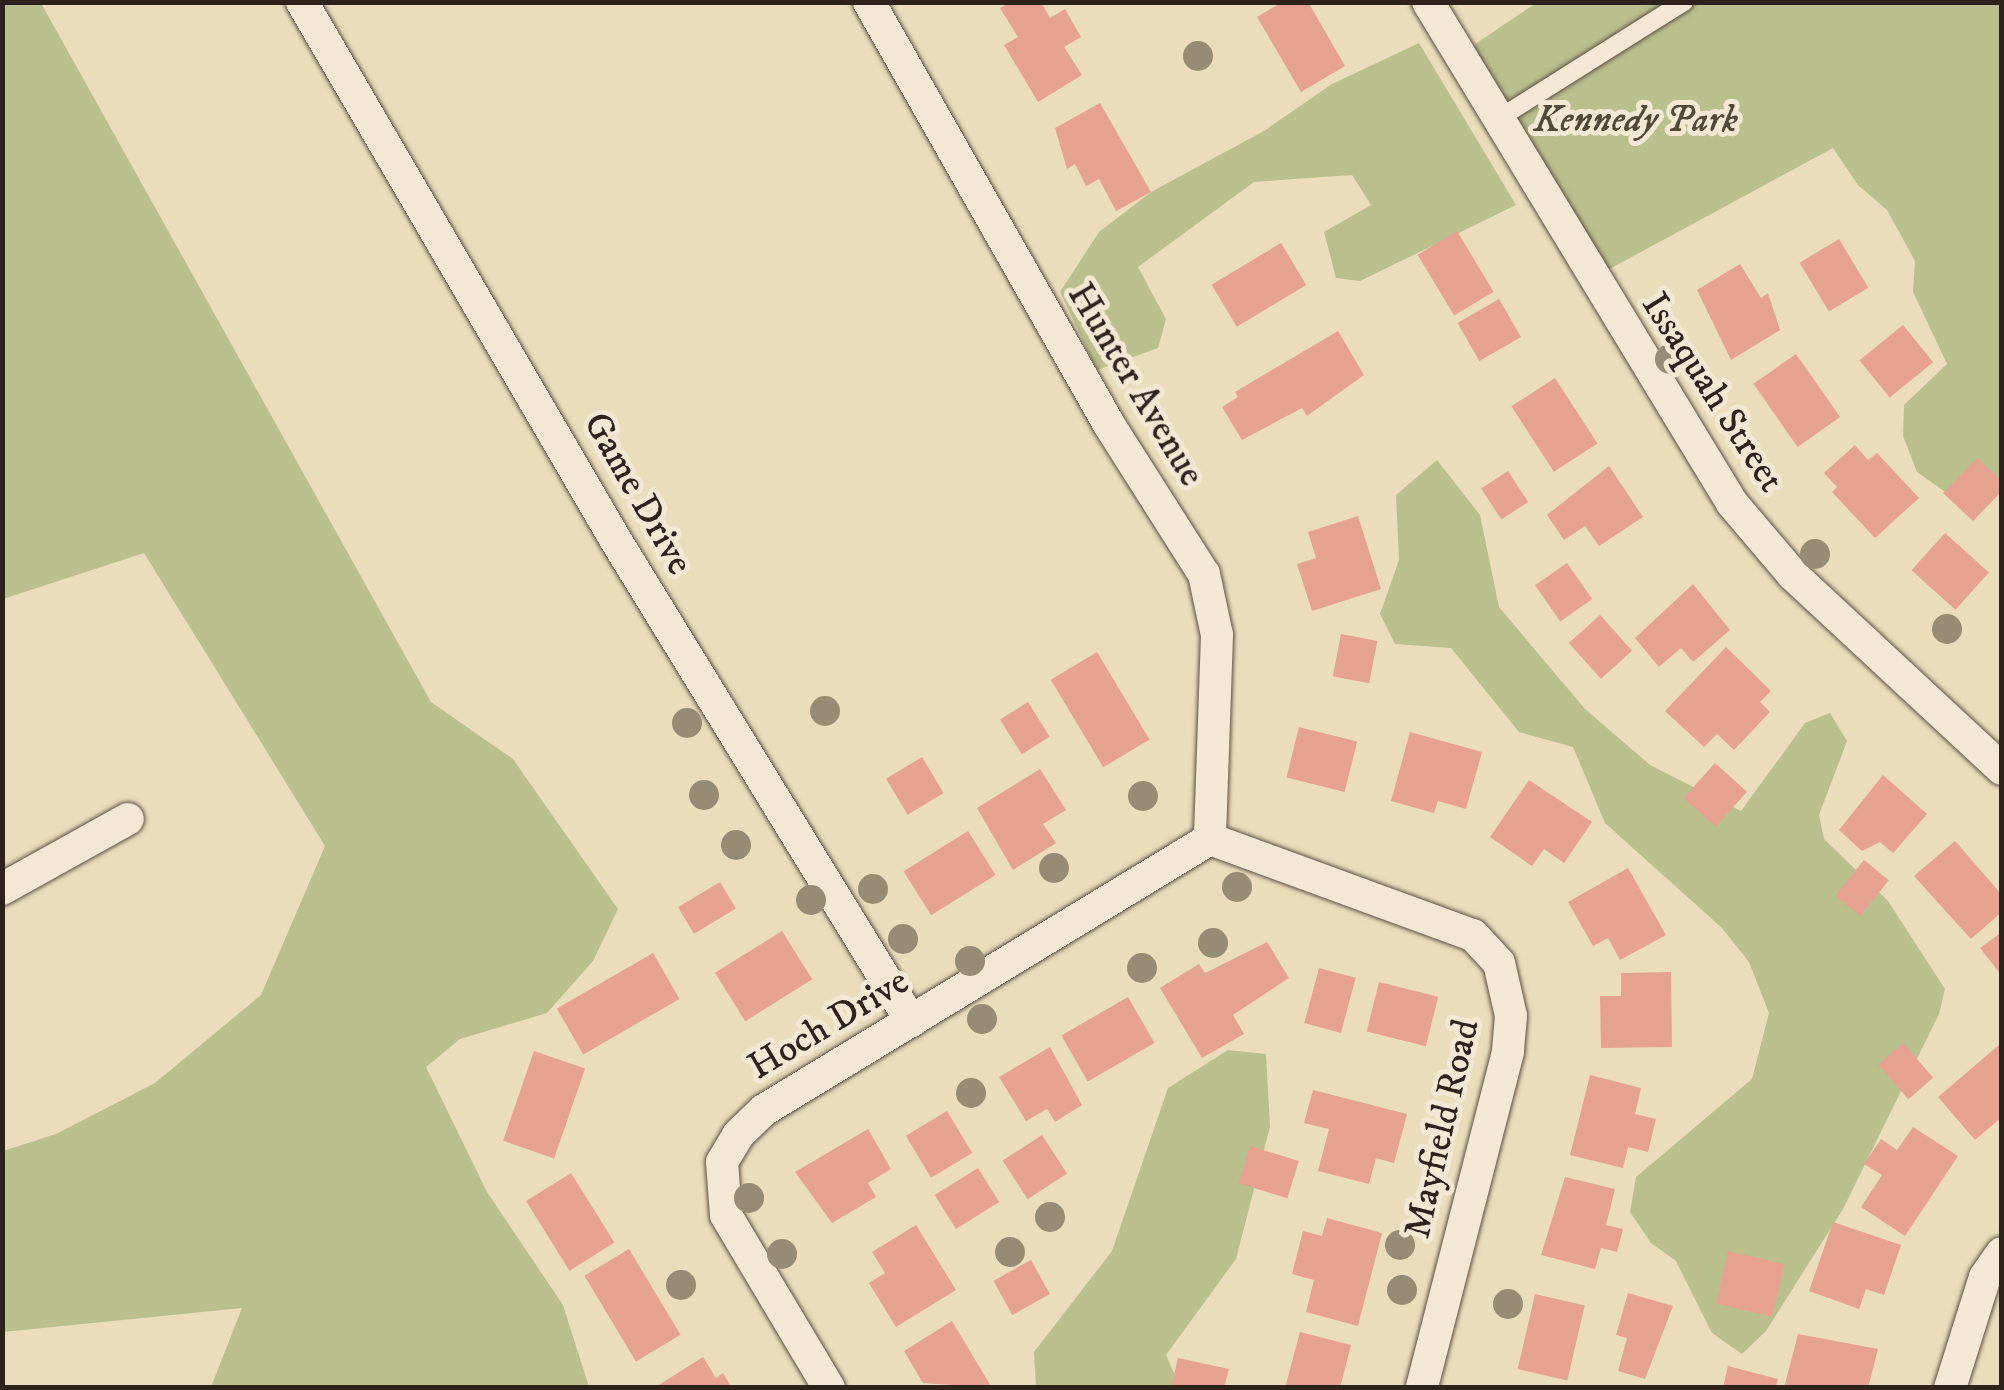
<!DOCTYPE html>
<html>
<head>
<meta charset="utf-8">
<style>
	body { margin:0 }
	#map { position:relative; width:2004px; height:1390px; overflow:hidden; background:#ebdcbb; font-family:"IM FELL DW Pica",serif }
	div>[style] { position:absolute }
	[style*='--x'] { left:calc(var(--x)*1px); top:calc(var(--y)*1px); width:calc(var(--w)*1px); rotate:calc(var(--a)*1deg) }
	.green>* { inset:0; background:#babf8e }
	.building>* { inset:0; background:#e6a291; transform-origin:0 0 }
	.roads { filter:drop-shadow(0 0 2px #5d5044) drop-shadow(0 0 2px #5d5044) }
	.lane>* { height:18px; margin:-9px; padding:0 9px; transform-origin:9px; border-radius:9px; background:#f2e8d3 }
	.street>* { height:32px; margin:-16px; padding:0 16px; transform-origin:16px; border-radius:16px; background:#f2e8d3 }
	.trees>* { width:30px; height:30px; margin:-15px; border-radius:50%; background:#968b73 }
	span { translate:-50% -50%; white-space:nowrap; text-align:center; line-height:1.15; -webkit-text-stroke:10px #f2e8d3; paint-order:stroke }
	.park-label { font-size:38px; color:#514938; font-style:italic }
	.street-label { font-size:38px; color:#2e221c }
	.frame { position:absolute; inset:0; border:5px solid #2e221c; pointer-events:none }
</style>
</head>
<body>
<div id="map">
	<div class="green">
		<div style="clip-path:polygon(41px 3px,431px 702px,513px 759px,618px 909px,593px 961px,547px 1013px,460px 1039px,426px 1067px,487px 1192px,563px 1305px,589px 1387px,211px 1387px,242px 1308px,3px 1332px,3px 1151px,56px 1134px,155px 1083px,261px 995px,325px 846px,144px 553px,3px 599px,3px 3px)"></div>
		<div style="clip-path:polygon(1536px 3px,2001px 3px,2001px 494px,1978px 498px,1944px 491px,1917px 472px,1903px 436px,1904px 405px,1947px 364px,1913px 292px,1915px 261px,1887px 210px,1858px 185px,1833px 148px,1591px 279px,1459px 55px)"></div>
		<div style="clip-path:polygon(1419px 43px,1516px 205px,1360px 281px,1336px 278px,1324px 232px,1371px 205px,1352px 175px,1254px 182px,1138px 267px,1166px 319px,1158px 348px,1097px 370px,1060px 292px,1099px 232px,1151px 192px,1264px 131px,1332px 84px)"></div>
		<div style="clip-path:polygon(1437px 460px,1480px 515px,1499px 607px,1585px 709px,1650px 765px,1741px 811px,1805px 723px,1830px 713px,1847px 741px,1819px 815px,1824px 839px,1888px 901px,1945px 989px,1939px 1014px,1843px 1209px,1766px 1331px,1742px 1354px,1712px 1333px,1676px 1261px,1651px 1243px,1630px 1212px,1636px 1177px,1752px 1079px,1769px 1013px,1749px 962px,1722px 928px,1605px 823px,1573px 747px,1519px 732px,1451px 648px,1395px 644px,1380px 614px,1399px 560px,1396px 495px)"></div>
		<div style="clip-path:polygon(1228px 1050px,1266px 1054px,1270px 1127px,1236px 1259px,1166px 1355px,1180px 1387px,1036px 1387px,1034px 1352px,1112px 1251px,1168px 1088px)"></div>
	</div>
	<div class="building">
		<div style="clip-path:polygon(1010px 2px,1041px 2px,1050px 18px,1065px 9px,1081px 37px,1064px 47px,1082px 75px,1038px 102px,1004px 45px,1018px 37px,1000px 8px)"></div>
		<div style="clip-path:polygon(1282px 2px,1308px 2px,1345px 66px,1301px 92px,1257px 17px)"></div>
		<div style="clip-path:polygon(1100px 103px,1151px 192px,1116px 211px,1099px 179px,1086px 186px,1075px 164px,1067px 169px,1055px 128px)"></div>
		<div style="left:1457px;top:231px;width:71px;height:46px;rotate:59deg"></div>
		<div style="left:1839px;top:239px;width:57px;height:46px;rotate:59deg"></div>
		<div style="left:1281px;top:243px;width:49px;height:81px;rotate:59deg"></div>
		<div style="clip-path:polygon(1740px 264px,1761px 298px,1768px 293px,1780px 330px,1731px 360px,1697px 290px)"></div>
		<div style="left:1499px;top:299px;width:44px;height:48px;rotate:60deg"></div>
		<div style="left:1903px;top:325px;width:48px;height:56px;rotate:51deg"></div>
		<div style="clip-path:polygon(1338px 331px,1364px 375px,1307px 416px,1302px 408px,1242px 440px,1222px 407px,1238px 397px,1235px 392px)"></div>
		<div style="left:1796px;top:354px;width:77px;height:52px;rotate:55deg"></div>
		<div style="left:1555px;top:378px;width:78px;height:52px;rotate:57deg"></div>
		<div style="clip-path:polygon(1855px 445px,1868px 460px,1877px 453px,1919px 498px,1875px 538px,1832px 492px,1837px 487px,1824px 473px)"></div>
		<div style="clip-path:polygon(1977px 458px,2002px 481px,2002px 491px,1973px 521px,1943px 493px)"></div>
		<div style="clip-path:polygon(1609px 466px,1643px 517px,1599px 546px,1585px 526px,1564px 540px,1547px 515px)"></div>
		<div style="left:1508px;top:471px;width:37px;height:32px;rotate:57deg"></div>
		<div style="clip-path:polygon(1358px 516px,1381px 589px,1312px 611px,1297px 564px,1316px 558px,1308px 532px)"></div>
		<div style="left:1945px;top:533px;width:59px;height:50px;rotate:42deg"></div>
		<div style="left:1567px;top:563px;width:44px;height:39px;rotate:55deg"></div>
		<div style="clip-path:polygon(1693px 584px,1730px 630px,1693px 662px,1681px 648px,1659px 667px,1635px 638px)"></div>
		<div style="left:1600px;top:615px;width:48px;height:42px;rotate:48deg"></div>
		<div style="left:1341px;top:634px;width:37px;height:43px;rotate:11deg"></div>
		<div style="clip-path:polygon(1726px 647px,1771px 691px,1760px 702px,1770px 712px,1734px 750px,1717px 734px,1704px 747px,1665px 711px)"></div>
		<div style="left:1097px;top:652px;width:102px;height:54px;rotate:59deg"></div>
		<div style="left:1028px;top:702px;width:41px;height:33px;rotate:58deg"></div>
		<div style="left:1299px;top:727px;width:60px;height:52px;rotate:14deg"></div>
		<div style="clip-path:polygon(1410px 732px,1482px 752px,1466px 809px,1438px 801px,1434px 813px,1391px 801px)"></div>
		<div style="left:922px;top:757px;width:42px;height:42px;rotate:59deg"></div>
		<div style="left:1715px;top:763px;width:43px;height:47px;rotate:42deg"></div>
		<div style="clip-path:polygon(1040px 769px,1066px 810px,1043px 824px,1056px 843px,1013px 870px,977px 808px)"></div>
		<div style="clip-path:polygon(1883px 775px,1927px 814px,1893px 853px,1880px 842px,1862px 851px,1839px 830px)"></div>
		<div style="clip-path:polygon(1529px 780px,1592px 822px,1564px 863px,1544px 849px,1532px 866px,1490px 837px)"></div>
		<div style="left:968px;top:831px;width:52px;height:76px;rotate:58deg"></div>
		<div style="clip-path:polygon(1955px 841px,2002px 895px,2002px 912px,1971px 939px,1914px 876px)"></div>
		<div style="left:1864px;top:860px;width:32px;height:46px;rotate:39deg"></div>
		<div style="clip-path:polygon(1628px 868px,1666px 935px,1620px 960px,1608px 938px,1593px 946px,1568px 902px)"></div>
		<div style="left:720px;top:882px;width:31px;height:49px;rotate:59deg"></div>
		<div style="left:782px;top:931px;width:57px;height:79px;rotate:58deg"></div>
		<div style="clip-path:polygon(2002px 932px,2002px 976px,1980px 948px)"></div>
		<div style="clip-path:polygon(1267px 942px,1289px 978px,1233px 1015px,1244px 1034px,1202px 1058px,1160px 988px,1199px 964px,1205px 973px)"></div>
		<div style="left:653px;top:953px;width:53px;height:111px;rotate:60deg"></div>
		<div style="left:1319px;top:968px;width:38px;height:57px;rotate:15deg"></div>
		<div style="clip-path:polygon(1671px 972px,1672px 1047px,1601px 1048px,1600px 996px,1621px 996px,1621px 973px)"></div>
		<div style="left:1379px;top:982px;width:61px;height:51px;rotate:14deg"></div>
		<div style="left:1128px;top:997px;width:53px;height:77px;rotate:60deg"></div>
		<div style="left:1903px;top:1043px;width:46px;height:33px;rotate:49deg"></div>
		<div style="clip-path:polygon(1999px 1045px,2002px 1117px,1975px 1140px,1938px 1097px)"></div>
		<div style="clip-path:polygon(1050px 1047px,1082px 1105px,1055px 1122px,1047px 1109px,1026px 1121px,999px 1077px)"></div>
		<div style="left:534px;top:1051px;width:54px;height:95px;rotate:19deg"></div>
		<div style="clip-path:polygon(1590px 1075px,1641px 1088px,1635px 1114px,1656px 1119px,1648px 1152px,1628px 1147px,1623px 1168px,1570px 1155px)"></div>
		<div style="clip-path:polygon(1313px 1090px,1407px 1114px,1394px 1163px,1376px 1158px,1369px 1184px,1318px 1171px,1329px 1129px,1304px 1123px)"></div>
		<div style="left:947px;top:1111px;width:49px;height:48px;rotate:59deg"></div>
		<div style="clip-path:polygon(1913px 1127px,1958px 1156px,1905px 1236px,1861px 1207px,1882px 1175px,1864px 1164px,1881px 1139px,1897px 1150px)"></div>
		<div style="clip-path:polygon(868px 1129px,891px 1169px,868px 1183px,876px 1197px,832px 1223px,795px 1172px)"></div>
		<div style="left:1042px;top:1135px;width:46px;height:47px;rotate:57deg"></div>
		<div style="left:1250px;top:1146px;width:51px;height:39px;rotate:17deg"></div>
		<div style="left:978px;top:1168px;width:40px;height:51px;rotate:58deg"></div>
		<div style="left:571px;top:1173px;width:82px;height:53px;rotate:58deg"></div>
		<div style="clip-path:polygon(1565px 1177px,1615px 1189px,1606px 1225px,1623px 1229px,1617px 1252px,1601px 1248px,1595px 1269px,1541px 1255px)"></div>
		<div style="clip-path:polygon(1327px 1218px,1382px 1233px,1358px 1326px,1306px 1312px,1314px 1280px,1292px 1274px,1303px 1231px,1322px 1236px)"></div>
		<div style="clip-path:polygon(1833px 1222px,1901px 1245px,1884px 1295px,1866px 1289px,1859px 1309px,1809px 1291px)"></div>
		<div style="clip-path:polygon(916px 1225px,956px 1290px,896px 1327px,869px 1283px,885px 1273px,872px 1252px)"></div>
		<div style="left:629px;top:1249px;width:100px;height:52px;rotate:59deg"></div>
		<div style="left:1728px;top:1251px;width:58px;height:54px;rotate:13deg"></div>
		<div style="left:1031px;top:1260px;width:39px;height:43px;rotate:61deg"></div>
		<div style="clip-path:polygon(1628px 1293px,1673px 1306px,1645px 1379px,1618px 1371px,1627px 1338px,1616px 1335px)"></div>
		<div style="left:1535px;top:1294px;width:51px;height:77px;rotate:13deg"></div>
		<div style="clip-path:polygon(952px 1321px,992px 1388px,923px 1383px,904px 1351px)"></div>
		<div style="clip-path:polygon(1300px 1332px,1351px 1345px,1340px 1388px,1285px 1388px)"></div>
		<div style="clip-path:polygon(1798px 1334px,1878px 1349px,1868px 1388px,1784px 1388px)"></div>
		<div style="clip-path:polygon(703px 1357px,716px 1378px,723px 1373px,732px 1388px,654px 1388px)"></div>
		<div style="clip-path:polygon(1178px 1358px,1229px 1369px,1224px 1388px,1171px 1388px)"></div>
		<div style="clip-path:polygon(1728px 1366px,1778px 1379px,1776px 1388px,1723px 1388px)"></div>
	</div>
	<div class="roads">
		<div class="lane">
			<div style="--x:1498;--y:119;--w:220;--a:-32.2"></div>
		</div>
		<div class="street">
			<div style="--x:302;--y:2;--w:622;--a:59.76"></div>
			<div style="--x:615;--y:539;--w:566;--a:58.45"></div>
			<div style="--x:869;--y:2;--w:484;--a:60.4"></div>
			<div style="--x:1108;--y:423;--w:179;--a:57.6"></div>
			<div style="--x:1204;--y:574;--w:62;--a:78"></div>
			<div style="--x:1217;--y:635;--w:204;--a:92"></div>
			<div style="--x:1428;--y:2;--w:586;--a:58.75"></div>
			<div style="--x:1732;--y:503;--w:94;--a:49.7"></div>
			<div style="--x:1793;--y:575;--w:285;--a:42.9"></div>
			<div style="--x:1210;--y:839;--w:280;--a:20.1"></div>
			<div style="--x:1473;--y:935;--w:38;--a:47"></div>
			<div style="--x:1499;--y:963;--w:54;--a:77.2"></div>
			<div style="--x:1511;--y:1016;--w:36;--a:95"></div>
			<div style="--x:1508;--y:1052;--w:347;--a:104.4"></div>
			<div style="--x:2;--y:889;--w:144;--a:-29.1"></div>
			<div style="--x:829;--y:1388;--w:201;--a:-120.8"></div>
			<div style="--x:726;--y:1215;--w:53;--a:-94.3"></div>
			<div style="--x:722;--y:1162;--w:31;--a:-59"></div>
			<div style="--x:738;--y:1135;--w:36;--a:-44"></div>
			<div style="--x:764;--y:1110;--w:522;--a:-31.28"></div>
			<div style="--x:1950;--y:1388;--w:116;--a:-72.5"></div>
			<div style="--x:1985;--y:1277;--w:29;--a:-55"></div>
		</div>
	</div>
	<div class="trees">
		<div style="left:1198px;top:56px"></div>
		<div style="left:1670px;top:359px"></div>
		<div style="left:1815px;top:554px"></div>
		<div style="left:1947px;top:629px"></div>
		<div style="left:825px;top:711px"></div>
		<div style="left:687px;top:723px"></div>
		<div style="left:704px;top:795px"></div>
		<div style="left:1143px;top:796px"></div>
		<div style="left:736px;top:845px"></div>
		<div style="left:1054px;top:868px"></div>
		<div style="left:1237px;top:887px"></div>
		<div style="left:873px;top:889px"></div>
		<div style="left:811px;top:900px"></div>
		<div style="left:903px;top:939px"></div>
		<div style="left:1213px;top:943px"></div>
		<div style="left:970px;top:961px"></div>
		<div style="left:1142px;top:968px"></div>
		<div style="left:982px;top:1019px"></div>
		<div style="left:971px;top:1093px"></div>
		<div style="left:749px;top:1198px"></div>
		<div style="left:1050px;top:1217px"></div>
		<div style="left:1400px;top:1245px"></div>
		<div style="left:1010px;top:1252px"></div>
		<div style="left:782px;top:1254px"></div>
		<div style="left:681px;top:1285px"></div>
		<div style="left:1402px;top:1290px"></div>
		<div style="left:1508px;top:1304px"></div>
	</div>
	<div class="park-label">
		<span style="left:1636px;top:121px">Kennedy Park</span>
	</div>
	<div class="street-label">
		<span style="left:1135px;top:385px;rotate:59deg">Hunter Avenue</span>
		<span style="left:1712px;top:393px;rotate:57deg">Issaquah Street</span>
		<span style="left:637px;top:494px;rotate:60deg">Game Drive</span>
		<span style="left:829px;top:1025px;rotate:-31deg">Hoch Drive</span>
		<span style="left:1443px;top:1129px;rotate:-77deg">Mayfield Road</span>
	</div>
	<div class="frame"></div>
</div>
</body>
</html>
